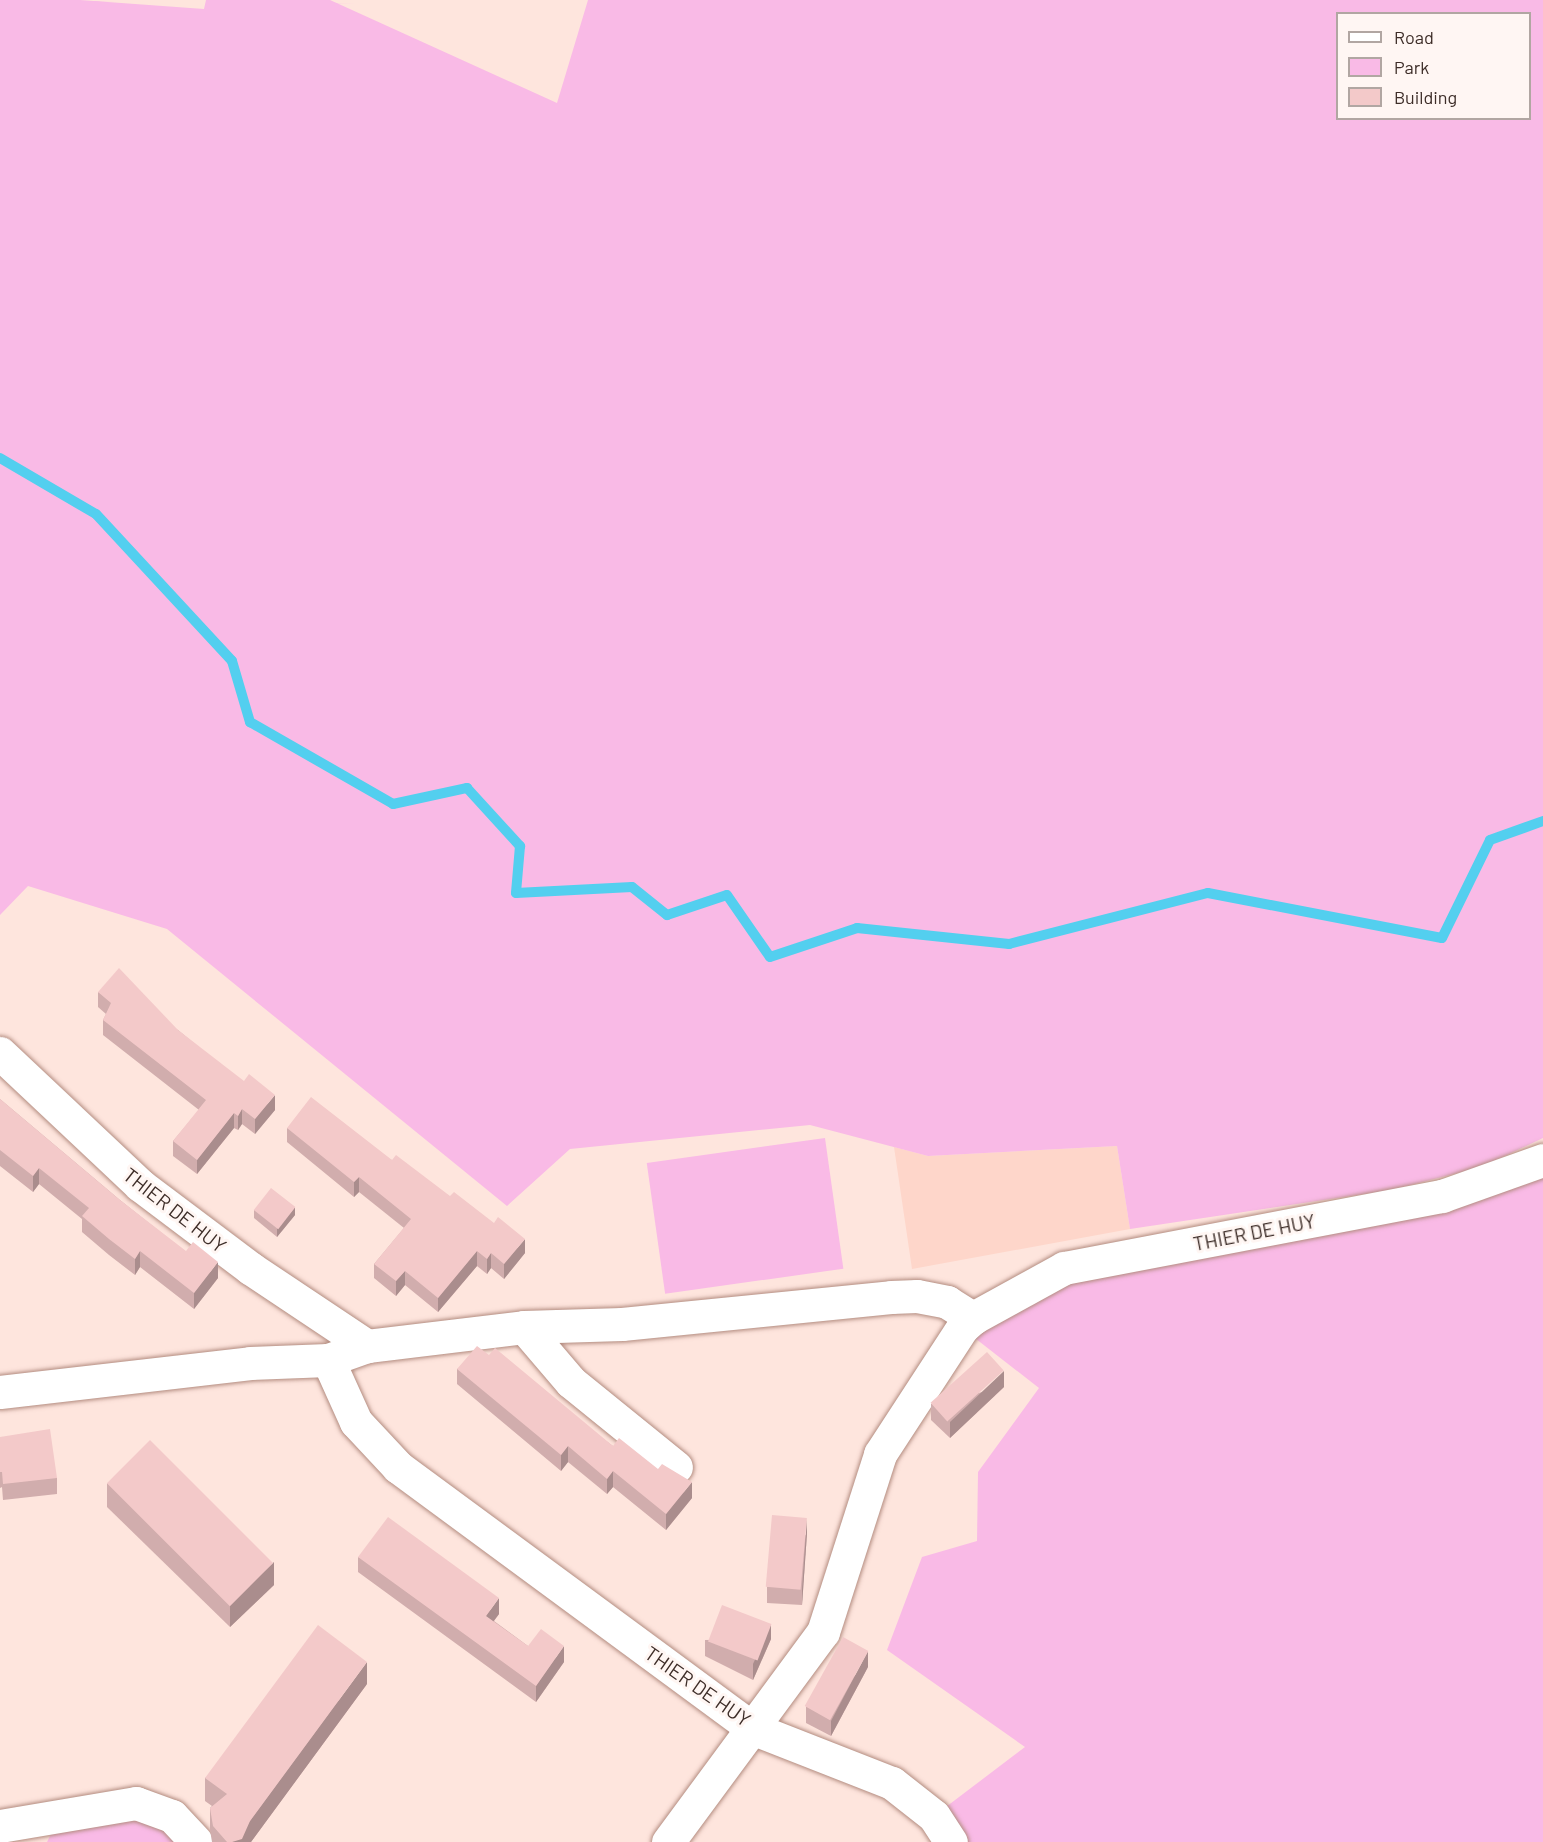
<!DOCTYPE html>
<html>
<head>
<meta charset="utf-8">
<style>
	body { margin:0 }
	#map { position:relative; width:1543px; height:1842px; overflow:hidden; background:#fee5dd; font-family:Barlow,sans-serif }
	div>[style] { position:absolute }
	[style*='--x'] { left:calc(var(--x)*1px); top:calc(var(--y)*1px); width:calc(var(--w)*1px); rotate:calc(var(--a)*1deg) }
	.built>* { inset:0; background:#fed6ca }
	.green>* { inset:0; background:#f9bae6; transform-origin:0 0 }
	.stream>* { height:10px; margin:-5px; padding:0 5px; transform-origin:5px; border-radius:5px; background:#53cfef }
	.roads { filter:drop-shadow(0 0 2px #b38c80) drop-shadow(0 0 2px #b38c80) }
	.minor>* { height:33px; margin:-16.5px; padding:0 16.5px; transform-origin:16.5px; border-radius:16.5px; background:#fff }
	.wall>* { inset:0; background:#d1adad }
	.shaded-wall>* { inset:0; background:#aa8d8d }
	.building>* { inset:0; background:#f3c9c9; transform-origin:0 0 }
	span { translate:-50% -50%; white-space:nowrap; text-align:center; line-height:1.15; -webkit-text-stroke:6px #fff6f3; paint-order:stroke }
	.street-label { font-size:20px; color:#3d2d28 }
	.legend { position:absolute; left:1336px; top:12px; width:195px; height:108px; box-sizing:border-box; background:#fff6f3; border:2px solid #b1a6a2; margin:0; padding:8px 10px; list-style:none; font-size:18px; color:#3d2d28 }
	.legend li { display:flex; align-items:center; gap:12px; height:30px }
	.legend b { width:30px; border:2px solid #b1a6a2 }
</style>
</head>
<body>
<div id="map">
	<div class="built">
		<div style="clip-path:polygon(1117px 1146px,1130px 1229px,912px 1269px,894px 1147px,928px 1156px)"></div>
	</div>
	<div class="green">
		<div style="clip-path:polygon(evenodd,0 0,80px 0,204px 9px,206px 0,330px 0,557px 103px,588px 0,1543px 0,1543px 1138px,1481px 1167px,1391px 1190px,1130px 1229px,1117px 1146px,928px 1156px,810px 1125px,570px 1149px,507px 1206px,167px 929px,28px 886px,0 915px,0 0,1338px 14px,1530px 14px,1530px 118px,1338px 118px,1338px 14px)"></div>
		<div style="left:825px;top:1138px;width:132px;height:180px;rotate:82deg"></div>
		<div style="clip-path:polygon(1543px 1160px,1543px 1842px,951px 1842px,934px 1816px,1025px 1747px,887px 1650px,922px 1557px,977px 1541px,978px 1472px,1039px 1388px,962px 1328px,1143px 1253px)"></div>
		<div style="clip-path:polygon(136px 1803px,196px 1842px,47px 1842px,60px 1816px)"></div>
	</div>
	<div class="stream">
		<div style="--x:0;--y:458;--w:111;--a:30.3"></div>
		<div style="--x:96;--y:514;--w:200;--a:47.2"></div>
		<div style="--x:232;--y:661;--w:64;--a:73.6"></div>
		<div style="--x:250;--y:722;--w:165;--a:29.8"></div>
		<div style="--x:393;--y:804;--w:76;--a:-12.2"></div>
		<div style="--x:467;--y:788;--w:79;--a:47.6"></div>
		<div style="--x:520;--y:846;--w:47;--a:94.9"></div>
		<div style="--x:516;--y:893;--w:116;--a:-3"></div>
		<div style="--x:632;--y:887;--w:45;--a:38.7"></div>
		<div style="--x:667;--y:915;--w:63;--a:-18.4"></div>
		<div style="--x:727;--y:895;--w:75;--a:55.3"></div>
		<div style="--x:770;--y:957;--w:92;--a:-18.4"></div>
		<div style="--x:857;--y:928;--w:153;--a:6"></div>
		<div style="--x:1009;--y:944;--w:205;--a:-14.4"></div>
		<div style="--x:1208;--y:893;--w:238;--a:10.9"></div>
		<div style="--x:1442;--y:938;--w:109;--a:-63.9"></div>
		<div style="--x:1490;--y:840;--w:56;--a:-19.7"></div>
	</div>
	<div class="roads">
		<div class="minor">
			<div style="--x:0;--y:1053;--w:192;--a:43.3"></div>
			<div style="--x:140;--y:1185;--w:138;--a:37"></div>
			<div style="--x:250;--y:1268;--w:141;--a:33.7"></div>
			<div style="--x:524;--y:1327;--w:72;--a:49.5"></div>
			<div style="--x:571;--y:1382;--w:135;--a:39"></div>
			<div style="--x:328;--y:1360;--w:68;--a:65.7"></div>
			<div style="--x:356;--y:1422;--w:62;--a:47"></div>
			<div style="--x:398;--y:1467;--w:442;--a:36.4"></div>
			<div style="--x:754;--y:1729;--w:148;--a:21.4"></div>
			<div style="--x:892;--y:1783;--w:53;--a:38.2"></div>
			<div style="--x:934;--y:1816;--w:31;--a:57"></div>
			<div style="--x:0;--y:1392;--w:252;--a:-6.6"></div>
			<div style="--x:250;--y:1363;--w:78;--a:-2.2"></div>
			<div style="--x:328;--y:1360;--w:41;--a:-19.7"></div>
			<div style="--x:367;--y:1346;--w:158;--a:-6.9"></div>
			<div style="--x:524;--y:1327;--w:98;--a:-1.8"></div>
			<div style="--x:622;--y:1324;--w:270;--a:-5.7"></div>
			<div style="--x:891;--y:1297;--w:26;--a:-2"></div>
			<div style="--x:917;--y:1296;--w:31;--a:11"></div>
			<div style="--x:947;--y:1302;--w:31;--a:32"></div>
			<div style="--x:0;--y:1826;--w:138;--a:-9.6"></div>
			<div style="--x:136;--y:1803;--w:38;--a:20"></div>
			<div style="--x:172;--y:1816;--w:35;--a:47"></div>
			<div style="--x:668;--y:1842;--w:261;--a:-53.6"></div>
			<div style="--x:823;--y:1632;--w:187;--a:-72.2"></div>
			<div style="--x:880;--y:1454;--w:150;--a:-56.9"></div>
			<div style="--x:962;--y:1328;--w:15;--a:-42"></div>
			<div style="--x:973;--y:1318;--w:104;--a:-28.8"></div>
			<div style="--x:1064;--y:1268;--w:385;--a:-10.8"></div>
			<div style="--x:1442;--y:1196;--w:107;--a:-19.6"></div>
		</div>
	</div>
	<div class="wall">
		<div style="clip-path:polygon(98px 992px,178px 1030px,275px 1110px,255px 1134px,242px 1124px,238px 1130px,234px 1128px,197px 1174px,173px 1156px,173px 1141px,199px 1110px,103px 1035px,103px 1020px,106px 1014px,98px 1007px)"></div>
		<div style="clip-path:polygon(0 1099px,120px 1200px,218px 1278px,194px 1309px,140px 1267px,135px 1275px,109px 1255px,82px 1232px,82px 1219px,39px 1184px,33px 1192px,0 1166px)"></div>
		<div style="clip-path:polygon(287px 1128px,392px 1160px,525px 1253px,504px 1279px,491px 1268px,487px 1274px,477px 1266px,438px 1312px,405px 1285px,396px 1296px,374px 1278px,374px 1264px,404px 1228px,359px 1192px,354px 1197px,287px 1142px)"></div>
		<div style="clip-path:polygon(254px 1210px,295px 1215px,277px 1237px,254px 1218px)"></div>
		<div style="clip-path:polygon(489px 1355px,613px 1446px,692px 1498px,666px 1530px,613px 1487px,607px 1494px,568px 1462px,561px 1471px,457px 1384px,457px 1369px)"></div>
		<div style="clip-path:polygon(1004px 1387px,950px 1438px,931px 1420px,931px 1404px)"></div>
		<div style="clip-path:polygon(0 1437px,57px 1478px,57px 1494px,3px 1500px,2px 1487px,0 1488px)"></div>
		<div style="clip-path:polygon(107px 1483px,274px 1585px,230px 1627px,107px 1507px)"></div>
		<div style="clip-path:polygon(807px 1533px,802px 1605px,767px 1603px,767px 1587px)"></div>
		<div style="clip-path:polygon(358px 1557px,499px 1614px,494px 1621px,528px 1646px,564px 1662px,536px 1702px,358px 1572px)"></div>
		<div style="clip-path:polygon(771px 1639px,753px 1680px,705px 1656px,705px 1640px)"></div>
		<div style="clip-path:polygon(868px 1667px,831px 1736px,806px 1723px,806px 1707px)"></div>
		<div style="clip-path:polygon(367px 1684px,251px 1842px,212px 1842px,210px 1830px,210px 1808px,212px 1806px,205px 1801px,205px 1778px)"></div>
	</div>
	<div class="shaded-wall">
		<div style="clip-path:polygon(275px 1095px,275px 1110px,255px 1134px,255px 1119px)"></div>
		<div style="clip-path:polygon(242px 1109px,242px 1124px,238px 1130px,238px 1116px)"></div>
		<div style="clip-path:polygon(234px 1113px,234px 1128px,197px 1174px,197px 1160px)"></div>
		<div style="clip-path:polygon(39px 1168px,39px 1184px,33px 1192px,33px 1176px)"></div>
		<div style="clip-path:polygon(359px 1177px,359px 1192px,354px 1197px,354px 1182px)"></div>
		<div style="clip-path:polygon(295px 1207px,295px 1215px,277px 1237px,277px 1229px)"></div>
		<div style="clip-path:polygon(525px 1239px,525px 1253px,504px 1279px,504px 1264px)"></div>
		<div style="clip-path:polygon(140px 1251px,140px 1267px,135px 1275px,135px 1259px)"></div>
		<div style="clip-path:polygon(477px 1251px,477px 1266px,438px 1312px,438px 1298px)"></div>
		<div style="clip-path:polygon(491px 1253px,491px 1268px,487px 1274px,487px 1259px)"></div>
		<div style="clip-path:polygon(218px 1262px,218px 1278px,194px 1309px,194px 1293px)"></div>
		<div style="clip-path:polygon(405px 1271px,405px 1285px,396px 1296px,396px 1281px)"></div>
		<div style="clip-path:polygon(1004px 1371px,1004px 1387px,950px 1438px,950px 1422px)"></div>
		<div style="clip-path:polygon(568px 1446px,568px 1462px,561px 1471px,561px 1455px)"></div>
		<div style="clip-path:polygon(613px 1471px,613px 1487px,607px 1494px,607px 1479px)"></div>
		<div style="clip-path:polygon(692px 1482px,692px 1498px,666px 1530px,666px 1514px)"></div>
		<div style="clip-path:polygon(807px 1518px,807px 1533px,802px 1605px,802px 1589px)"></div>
		<div style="clip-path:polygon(274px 1562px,274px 1585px,230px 1627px,230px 1603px)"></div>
		<div style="clip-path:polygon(499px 1598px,499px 1614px,486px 1631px,486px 1616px)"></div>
		<div style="clip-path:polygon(771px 1624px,771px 1639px,753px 1680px,753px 1664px)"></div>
		<div style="clip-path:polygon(564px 1646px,564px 1662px,536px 1702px,536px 1686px)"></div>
		<div style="clip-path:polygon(868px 1651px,868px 1667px,831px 1736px,831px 1721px)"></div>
		<div style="clip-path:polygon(367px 1662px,367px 1684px,251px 1842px,232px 1842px,250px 1821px)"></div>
	</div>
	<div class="building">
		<div style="clip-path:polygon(119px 968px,178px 1030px,244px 1081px,249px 1074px,275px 1095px,255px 1119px,242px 1109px,238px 1116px,234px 1113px,197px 1160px,173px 1141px,206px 1100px,103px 1020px,111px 1003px,98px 992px)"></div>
		<div style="clip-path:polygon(311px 1097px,392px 1160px,396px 1155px,450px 1196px,454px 1192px,494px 1223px,498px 1217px,525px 1239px,504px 1264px,491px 1253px,487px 1259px,477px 1251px,438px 1298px,405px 1271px,396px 1281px,374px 1264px,411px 1219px,359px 1177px,354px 1182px,287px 1128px)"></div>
		<div style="clip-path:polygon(0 1099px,120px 1200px,186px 1251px,193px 1242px,218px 1262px,194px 1293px,140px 1251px,135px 1259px,109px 1239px,82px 1216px,89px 1208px,39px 1168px,33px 1176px,0 1150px)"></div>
		<div style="left:271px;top:1188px;width:31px;height:28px;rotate:38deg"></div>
		<div style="clip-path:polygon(477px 1346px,489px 1355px,495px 1348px,613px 1446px,619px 1438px,658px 1469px,662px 1464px,692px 1482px,666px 1514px,613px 1471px,607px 1479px,568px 1446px,561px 1455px,457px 1369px)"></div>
		<div style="left:987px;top:1352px;width:25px;height:76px;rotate:48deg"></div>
		<div style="clip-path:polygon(50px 1429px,57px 1478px,3px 1484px,2px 1472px,0 1472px,0 1437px)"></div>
		<div style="left:150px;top:1440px;width:174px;height:61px;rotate:45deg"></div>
		<div style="left:772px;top:1515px;width:35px;height:72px;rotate:5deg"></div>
		<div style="clip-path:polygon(388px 1517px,499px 1598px,486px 1616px,528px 1646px,541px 1629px,564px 1646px,536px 1686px,358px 1557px)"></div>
		<div style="left:722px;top:1605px;width:53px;height:39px;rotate:21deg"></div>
		<div style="clip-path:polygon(318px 1625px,367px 1662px,250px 1821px,242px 1839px,232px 1842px,227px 1842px,213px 1826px,210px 1808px,227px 1794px,205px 1778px)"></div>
		<div style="left:843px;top:1637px;width:29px;height:79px;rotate:29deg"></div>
	</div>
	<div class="street-label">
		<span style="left:175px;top:1210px;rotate:38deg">THIER DE HUY</span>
		<span style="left:1254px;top:1232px;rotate:-11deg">THIER DE HUY</span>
		<span style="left:698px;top:1686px;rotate:35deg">THIER DE HUY</span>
	</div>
	<ul class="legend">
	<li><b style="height:8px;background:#fff"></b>Road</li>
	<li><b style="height:16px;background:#f9bae6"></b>Park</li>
	<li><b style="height:16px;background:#f3c9c9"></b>Building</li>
	</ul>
</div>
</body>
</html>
